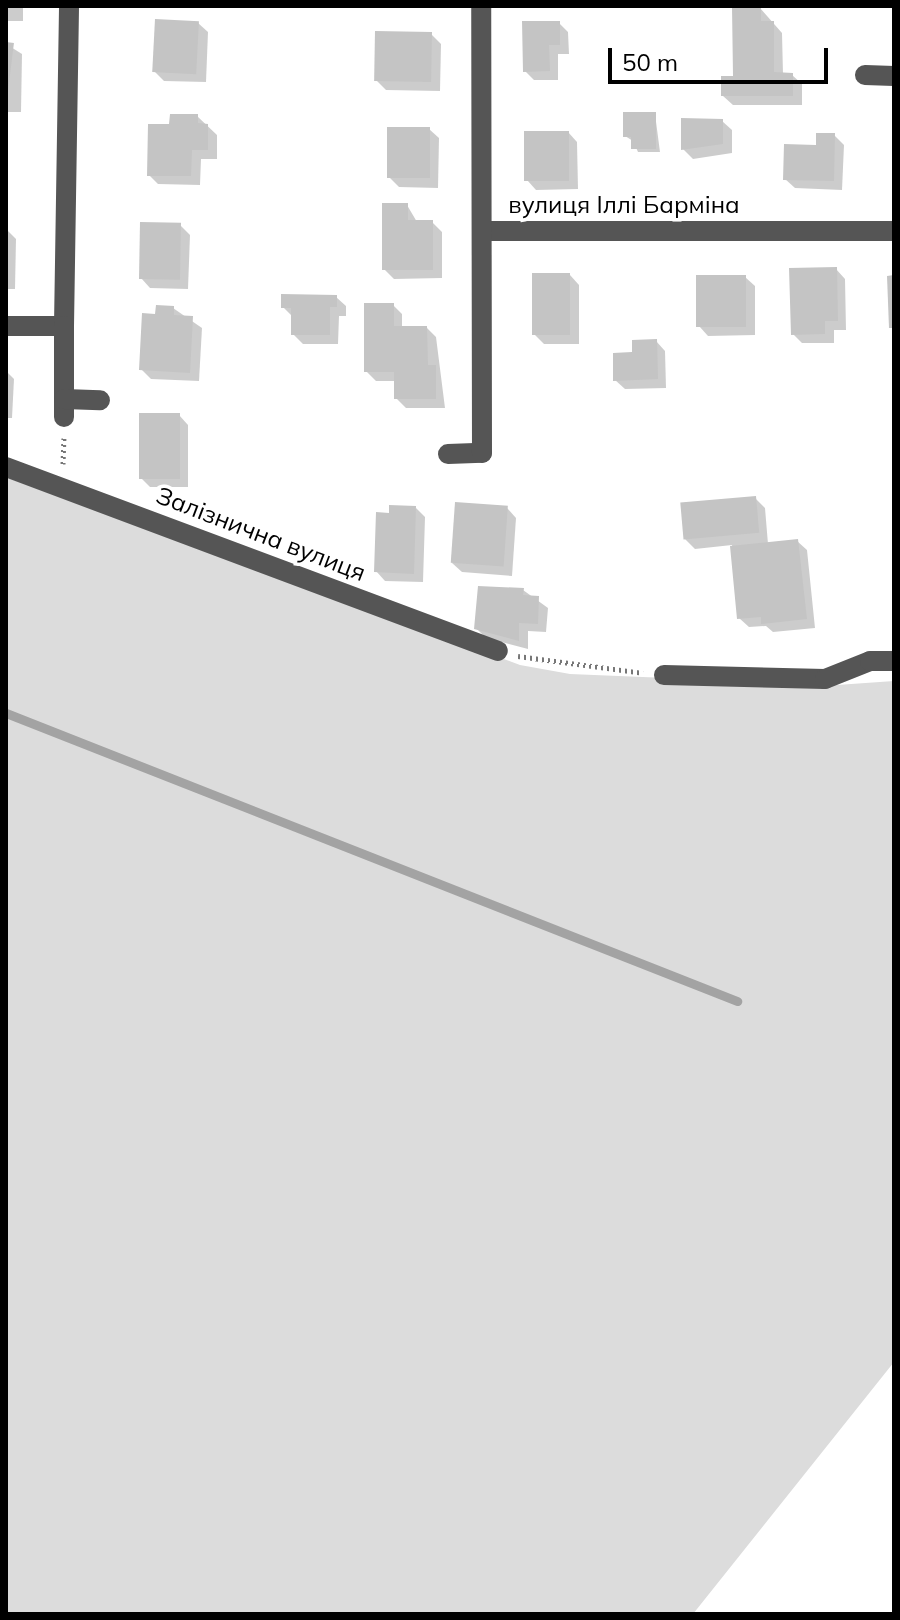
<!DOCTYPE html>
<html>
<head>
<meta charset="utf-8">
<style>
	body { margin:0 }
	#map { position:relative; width:900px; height:1620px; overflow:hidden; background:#fff; font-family:Mulish,sans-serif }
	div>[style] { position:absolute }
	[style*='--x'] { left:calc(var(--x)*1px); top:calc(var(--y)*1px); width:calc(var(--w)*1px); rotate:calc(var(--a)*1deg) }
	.green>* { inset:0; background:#dcdcdc }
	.shadow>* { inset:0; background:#0003; transform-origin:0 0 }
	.stream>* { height:9px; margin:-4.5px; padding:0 4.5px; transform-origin:4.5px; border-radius:4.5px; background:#a3a3a3 }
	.building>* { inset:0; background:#c4c4c4; transform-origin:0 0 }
	.path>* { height:5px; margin-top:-2.5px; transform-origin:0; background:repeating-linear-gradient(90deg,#777 0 2px,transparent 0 6px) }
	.minor>* { height:20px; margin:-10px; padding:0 10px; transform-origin:10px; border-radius:10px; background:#555 }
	span { translate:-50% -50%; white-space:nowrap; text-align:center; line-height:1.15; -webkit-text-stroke:7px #fff; paint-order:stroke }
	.street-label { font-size:24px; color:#000 }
	.frame { position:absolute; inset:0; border:8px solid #000; pointer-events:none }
	.scale { position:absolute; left:608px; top:48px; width:220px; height:36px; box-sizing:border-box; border:4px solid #000; border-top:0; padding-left:10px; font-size:24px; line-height:28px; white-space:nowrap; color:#000; -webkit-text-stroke:6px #fff; paint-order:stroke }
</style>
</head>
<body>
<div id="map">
	<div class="green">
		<div style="clip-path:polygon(6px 477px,520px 665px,570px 674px,837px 685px,894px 681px,894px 1362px,693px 1614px,6px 1614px)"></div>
	</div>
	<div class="shadow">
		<div style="left:6px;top:6px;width:17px;height:15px"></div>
		<div style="clip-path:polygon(760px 8px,782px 33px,783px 74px,792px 75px,802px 84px,802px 105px,733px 105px,723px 96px,735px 78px)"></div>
		<div style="clip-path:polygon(198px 23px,208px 32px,206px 82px,164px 81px,154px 71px)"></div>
		<div style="clip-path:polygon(559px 23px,568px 32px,569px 54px,558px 54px,558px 80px,534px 80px,525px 71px)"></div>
		<div style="clip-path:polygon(431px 34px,441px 44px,440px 91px,386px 90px,376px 80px)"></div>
		<div style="clip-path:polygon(6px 44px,22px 54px,21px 112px,6px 112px)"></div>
		<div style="clip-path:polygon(655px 114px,660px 152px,638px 152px,633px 141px,625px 136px)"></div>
		<div style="clip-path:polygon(197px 116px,217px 135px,217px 159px,201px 159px,200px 185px,158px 184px,149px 175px,171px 126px)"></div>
		<div style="clip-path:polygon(722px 121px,732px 130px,732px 153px,693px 159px,683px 149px)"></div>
		<div style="clip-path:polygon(429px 129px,439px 138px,438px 188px,399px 187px,389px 177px)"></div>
		<div style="clip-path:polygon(568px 132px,577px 142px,578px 189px,536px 190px,527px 180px)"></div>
		<div style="clip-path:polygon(834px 135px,844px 145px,842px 190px,795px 188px,785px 179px)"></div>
		<div style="clip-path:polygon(407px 205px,417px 222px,432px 222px,442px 232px,442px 278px,394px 279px,384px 269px)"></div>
		<div style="clip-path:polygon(180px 225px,190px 235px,188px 289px,150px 288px,141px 278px)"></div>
		<div style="clip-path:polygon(6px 229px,16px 239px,15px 289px,6px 289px)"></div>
		<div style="clip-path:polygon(836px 269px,845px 279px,846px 330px,834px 330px,834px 343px,802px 343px,793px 334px)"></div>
		<div style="clip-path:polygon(570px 275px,579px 285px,579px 344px,544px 344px,534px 334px)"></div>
		<div style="clip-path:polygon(745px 277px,755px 286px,755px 335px,708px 336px,699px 326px)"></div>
		<div style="clip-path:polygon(336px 297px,346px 306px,346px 316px,339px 316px,338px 344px,303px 344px,293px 334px,293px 317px,283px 307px)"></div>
		<div style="clip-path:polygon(393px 305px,402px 314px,402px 328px,427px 328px,436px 337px,445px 408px,406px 408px,396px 398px,396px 381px,376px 381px,366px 371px)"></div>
		<div style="clip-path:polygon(173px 308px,202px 328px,199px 381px,151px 379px,141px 369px,157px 316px)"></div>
		<div style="clip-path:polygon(656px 341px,665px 351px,666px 388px,625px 389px,615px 380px,634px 354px)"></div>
		<div style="clip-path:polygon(6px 371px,14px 379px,12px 418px,6px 418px)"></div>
		<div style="clip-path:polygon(179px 415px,188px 425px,188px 487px,150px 487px,141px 478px)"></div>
		<div style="clip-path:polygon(755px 498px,765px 508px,768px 544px,797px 541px,807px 550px,815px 628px,773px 632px,766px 626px,749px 627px,739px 618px,732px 545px,695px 549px,685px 539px)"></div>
		<div style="clip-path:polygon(416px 508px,425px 517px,423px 582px,385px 581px,376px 571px)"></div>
		<div style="clip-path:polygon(507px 508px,516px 518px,512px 576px,462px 572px,452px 563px)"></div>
		<div style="clip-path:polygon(523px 590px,548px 608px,546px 632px,528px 631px,528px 649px,486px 638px,476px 628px)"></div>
	</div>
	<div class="stream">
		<div style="--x:6;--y:713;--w:786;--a:21.5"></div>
	</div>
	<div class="building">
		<div style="clip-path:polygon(761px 6px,761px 21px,774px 21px,774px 72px,793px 73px,793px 96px,721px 96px,721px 76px,733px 76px,732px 7px)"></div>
		<div style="left:155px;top:19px;width:44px;height:53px;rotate:3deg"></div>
		<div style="clip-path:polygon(522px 21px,560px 21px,560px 45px,549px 45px,550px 71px,523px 72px)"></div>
		<div style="left:375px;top:31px;width:57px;height:50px;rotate:1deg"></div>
		<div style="left:6px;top:42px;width:8px;height:61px;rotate:7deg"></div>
		<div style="clip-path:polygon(623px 112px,656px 112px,656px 149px,631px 149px,631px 137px,623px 137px)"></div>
		<div style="clip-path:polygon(170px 114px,198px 114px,198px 123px,208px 124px,208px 150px,192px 150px,191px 176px,147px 176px,148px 124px,169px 124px)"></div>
		<div style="clip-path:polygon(681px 118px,723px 119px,723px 144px,681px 150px)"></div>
		<div style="left:387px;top:127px;width:43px;height:51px"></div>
		<div style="left:524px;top:131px;width:45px;height:50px"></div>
		<div style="clip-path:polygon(816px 133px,835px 133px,834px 181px,783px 180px,784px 144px,816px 145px)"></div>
		<div style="clip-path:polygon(382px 203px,408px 203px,408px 220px,433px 220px,433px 270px,382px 270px)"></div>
		<div style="left:140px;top:222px;width:41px;height:57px;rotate:1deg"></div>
		<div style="clip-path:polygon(837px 267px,838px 321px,825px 321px,825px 334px,791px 335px,789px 268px)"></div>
		<div style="left:570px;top:273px;width:62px;height:38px;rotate:90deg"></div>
		<div style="left:696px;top:275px;width:50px;height:52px"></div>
		<div style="clip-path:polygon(894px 275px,894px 328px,889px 328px,887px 276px)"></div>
		<div style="clip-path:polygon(281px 294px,337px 295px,337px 307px,330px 307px,330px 335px,291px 335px,291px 308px,281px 308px)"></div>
		<div style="clip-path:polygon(364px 303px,394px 303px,394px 326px,427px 326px,428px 365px,436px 365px,436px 399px,394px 399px,394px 372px,364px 372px)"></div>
		<div style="clip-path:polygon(156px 305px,174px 306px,174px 315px,193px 316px,190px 373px,139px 370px,142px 313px,155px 314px)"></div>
		<div style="clip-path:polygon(657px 339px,658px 379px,613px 381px,613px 353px,632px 352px,632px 340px)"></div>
		<div style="left:139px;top:413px;width:41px;height:66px"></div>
		<div style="left:756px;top:496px;width:37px;height:76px;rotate:85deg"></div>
		<div style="left:455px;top:502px;width:53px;height:61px;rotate:4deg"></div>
		<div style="clip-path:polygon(389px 505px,416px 506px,414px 574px,374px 572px,376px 512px,389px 513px)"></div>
		<div style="clip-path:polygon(798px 539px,807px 619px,761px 624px,761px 617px,737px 619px,730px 546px)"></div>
		<div style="clip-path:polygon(478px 586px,524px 588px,523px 595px,539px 596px,538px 624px,519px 623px,519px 641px,474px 629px)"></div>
	</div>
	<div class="path">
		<div style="--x:63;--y:464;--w:26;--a:-88"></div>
		<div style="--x:518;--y:656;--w:126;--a:7.7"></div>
	</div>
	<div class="minor">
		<div style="--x:865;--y:75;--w:29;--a:2"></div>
		<div style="--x:482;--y:231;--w:412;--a:0"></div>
		<div style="--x:6;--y:326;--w:58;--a:0"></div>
		<div style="--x:64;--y:326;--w:320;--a:-89.1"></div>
		<div style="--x:64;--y:326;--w:91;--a:90"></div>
		<div style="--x:64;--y:399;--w:36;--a:2"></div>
		<div style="--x:448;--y:454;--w:34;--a:-2"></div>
		<div style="--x:482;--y:453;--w:447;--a:-90.1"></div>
		<div style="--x:6;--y:467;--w:525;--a:20.5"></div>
		<div style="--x:664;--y:675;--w:161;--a:1.4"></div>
		<div style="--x:825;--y:679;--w:48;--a:-21.8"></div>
		<div style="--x:870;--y:661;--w:24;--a:0"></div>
	</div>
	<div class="street-label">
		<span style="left:624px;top:205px">вулиця Іллі Барміна</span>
		<span style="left:261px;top:534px;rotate:21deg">Залізнична вулиця</span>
	</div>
	<div class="frame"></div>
	<div class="scale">50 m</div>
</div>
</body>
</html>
